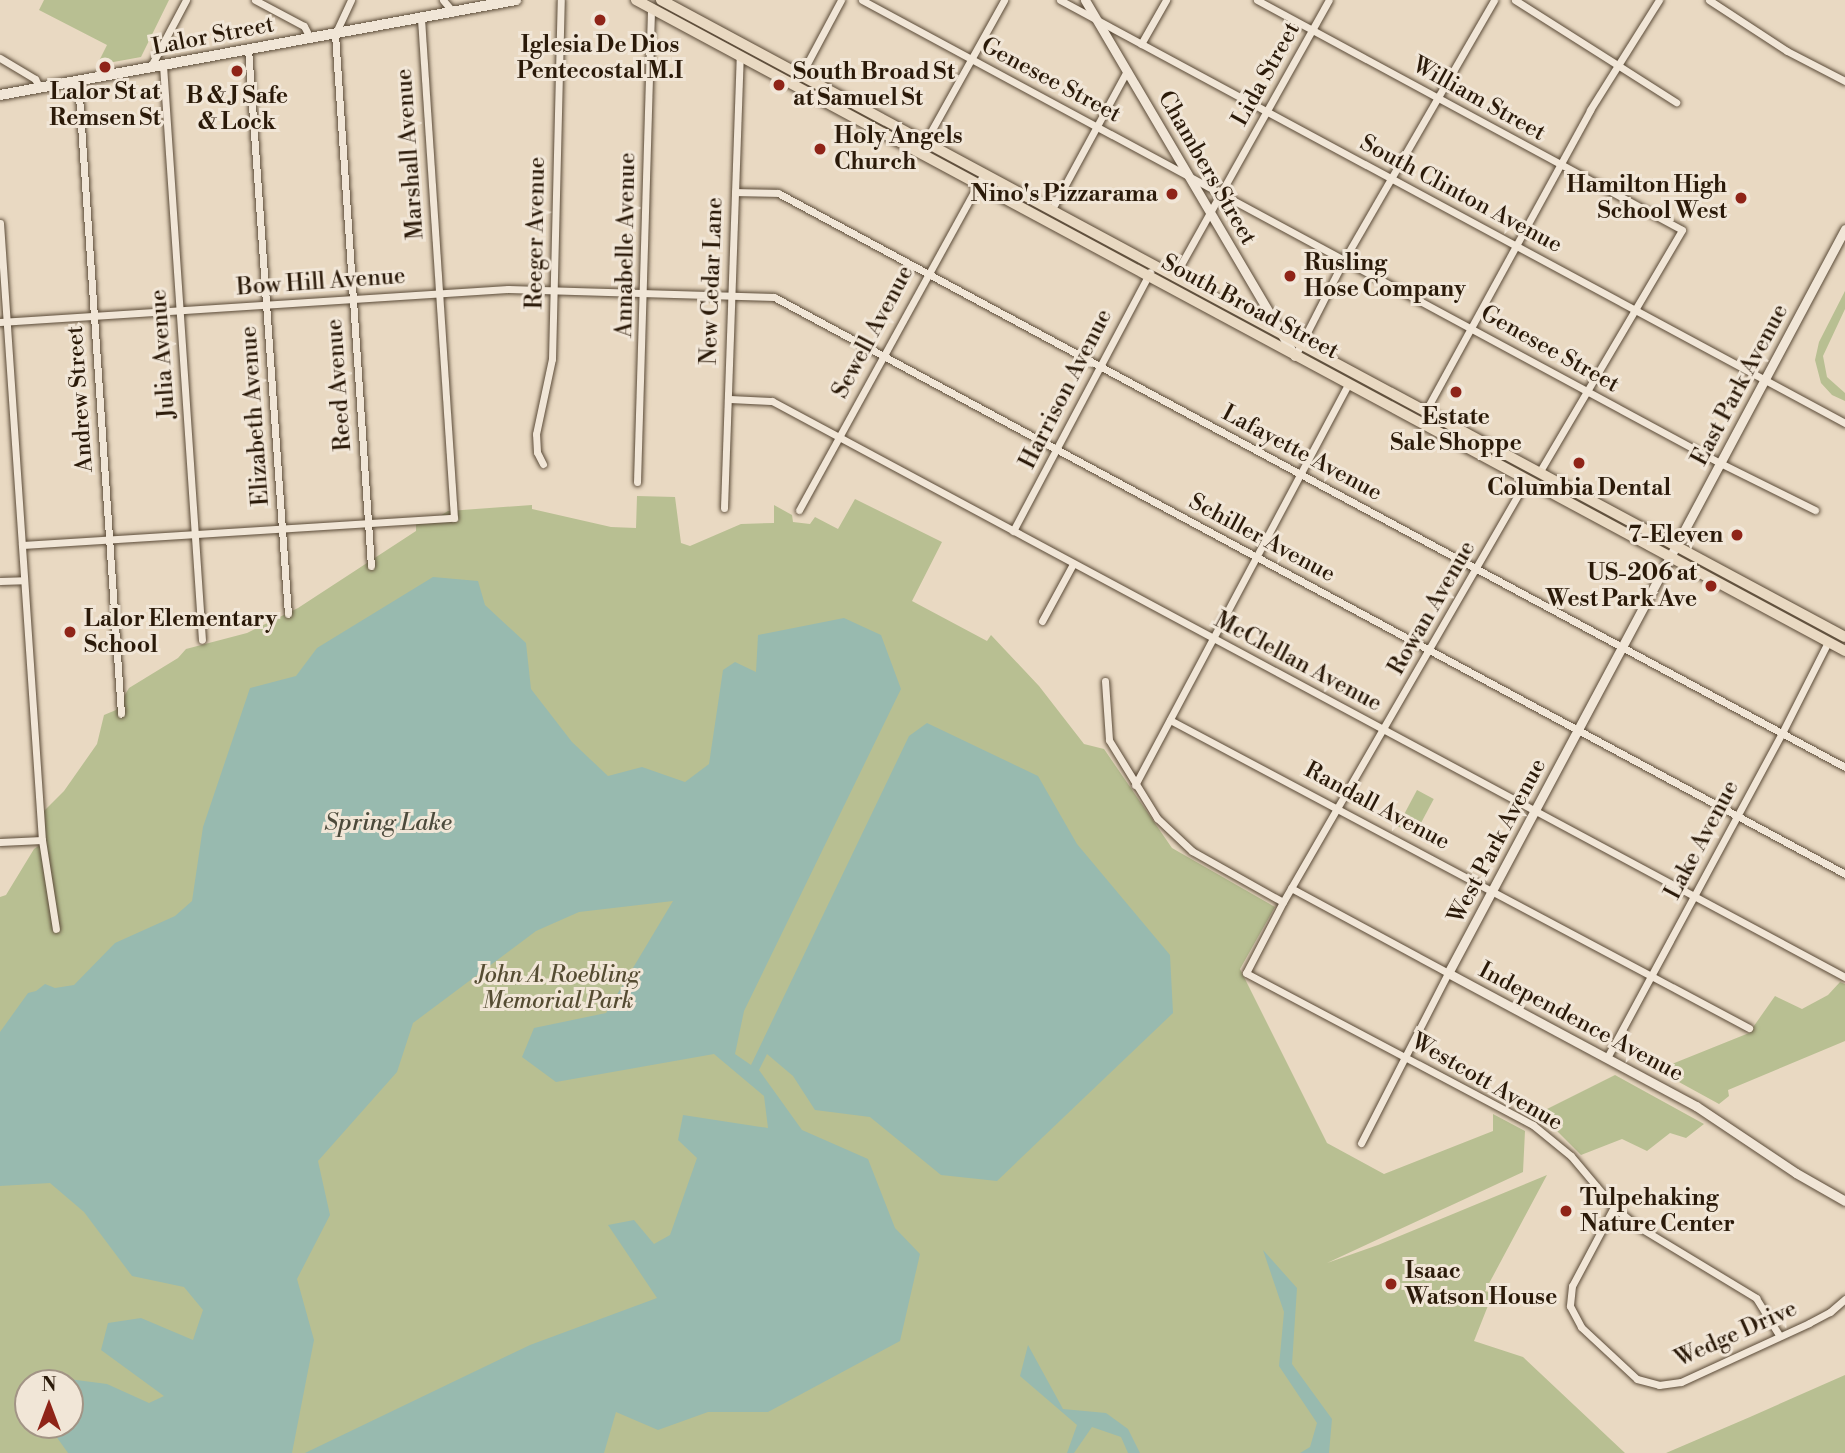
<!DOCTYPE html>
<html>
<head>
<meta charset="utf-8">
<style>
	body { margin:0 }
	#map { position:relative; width:1845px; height:1453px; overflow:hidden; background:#e9d9c2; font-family:"Libre Bodoni",serif }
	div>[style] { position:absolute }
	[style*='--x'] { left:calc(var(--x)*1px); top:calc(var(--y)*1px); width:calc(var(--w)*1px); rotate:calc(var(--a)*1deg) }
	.green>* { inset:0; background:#b8bf92; transform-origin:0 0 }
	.water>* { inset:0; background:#98baaf }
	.roads { filter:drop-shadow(0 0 2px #5a4a37) drop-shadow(0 0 2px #5a4a37) }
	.minor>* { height:7px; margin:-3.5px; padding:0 3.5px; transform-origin:3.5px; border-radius:3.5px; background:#f1e6d7 }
	.tertiary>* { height:9px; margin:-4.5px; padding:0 4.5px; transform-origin:4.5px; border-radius:4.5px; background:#f1e6d7 }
	.secondary>* { height:10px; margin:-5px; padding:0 5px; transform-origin:5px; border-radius:5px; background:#f1e6d7 }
	.primary>* { height:10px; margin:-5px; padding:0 5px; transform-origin:5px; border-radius:5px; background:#e9d9c2 }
	.dots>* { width:19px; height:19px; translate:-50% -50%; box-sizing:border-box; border:4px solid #f1e6d7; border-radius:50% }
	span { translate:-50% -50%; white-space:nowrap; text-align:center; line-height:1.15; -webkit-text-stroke:6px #f1e6d7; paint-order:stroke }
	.street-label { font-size:23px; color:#2b1a09 }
	.poi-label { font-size:23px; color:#2b1a09; font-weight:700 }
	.left { translate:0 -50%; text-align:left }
	.right { translate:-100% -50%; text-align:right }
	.park-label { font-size:23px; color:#554c32; font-style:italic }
	.water-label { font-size:24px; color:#4c4a3b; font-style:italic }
	.north { position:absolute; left:14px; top:1369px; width:70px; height:70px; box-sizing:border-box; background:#f1e6d7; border:2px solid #a29485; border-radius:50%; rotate:0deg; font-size:19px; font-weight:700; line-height:28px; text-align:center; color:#2b1a09 }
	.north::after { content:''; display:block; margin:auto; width:24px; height:32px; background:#8f2418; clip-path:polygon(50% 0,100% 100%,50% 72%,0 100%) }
</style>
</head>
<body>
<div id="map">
	<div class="green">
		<div style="clip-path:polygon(44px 0,169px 0,141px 57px,97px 65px,107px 45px,39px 10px)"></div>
		<div style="clip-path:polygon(1845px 291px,1845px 309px,1823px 356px,1827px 377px,1845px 393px,1845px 401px,1832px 395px,1821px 383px,1815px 360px,1819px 342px)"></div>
		<div style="clip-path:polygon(evenodd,637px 496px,675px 497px,681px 543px,690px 546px,741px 524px,774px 523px,774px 505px,792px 515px,793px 522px,810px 524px,815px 517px,838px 529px,855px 499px,942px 542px,912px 601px,987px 641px,991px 635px,1039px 686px,1084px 744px,1104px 749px,1172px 848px,1275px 907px,1240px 969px,1327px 1143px,1384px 1174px,1493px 1131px,1493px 1114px,1525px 1131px,1523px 1172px,1327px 1263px,1378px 1245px,1547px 1175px,1485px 1291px,1493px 1293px,1474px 1341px,1523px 1357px,1625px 1453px,0 1453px,0 897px,6px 895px,34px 849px,40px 845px,45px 836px,44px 811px,64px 791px,97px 744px,104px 715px,116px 710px,129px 688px,178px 658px,186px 649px,247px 633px,298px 608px,416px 531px,416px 524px,427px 524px,448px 511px,532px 505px,532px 509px,611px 527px,636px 528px,637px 496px,28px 1383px,70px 1383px,70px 1425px,28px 1425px,28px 1383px)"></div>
		<div style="left:1417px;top:790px;width:19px;height:41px;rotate:28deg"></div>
		<div style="clip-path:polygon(1840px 982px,1845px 984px,1845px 1041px,1728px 1090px,1729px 1096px,1719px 1104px,1657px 1070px,1749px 1033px,1775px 996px,1802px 1009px,1828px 995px)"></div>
		<div style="clip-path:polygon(1615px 1075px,1704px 1124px,1686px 1138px,1670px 1133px,1647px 1151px,1622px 1139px,1581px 1155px,1539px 1113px)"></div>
		<div style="clip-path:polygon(1845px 1375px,1845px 1453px,1666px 1453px,1750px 1417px)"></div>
	</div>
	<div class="water">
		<div style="clip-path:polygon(433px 577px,478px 581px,485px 605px,526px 643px,531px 689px,572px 742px,608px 776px,642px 767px,685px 782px,709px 764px,723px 670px,735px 662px,756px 672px,758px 635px,844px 618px,881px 635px,901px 689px,744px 1011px,735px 1054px,751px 1065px,909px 736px,927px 723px,1038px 776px,1077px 844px,1170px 955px,1173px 1013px,997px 1181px,941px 1175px,870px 1117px,815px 1110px,793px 1076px,767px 1054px,759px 1070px,802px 1130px,868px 1159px,895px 1228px,920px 1254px,900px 1341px,768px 1412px,708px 1412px,658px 1430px,616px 1412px,604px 1453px,305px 1453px,530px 1345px,657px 1298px,608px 1225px,634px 1220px,654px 1244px,670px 1235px,697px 1158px,678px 1140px,683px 1115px,768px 1128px,764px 1096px,714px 1054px,556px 1082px,522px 1057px,534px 1028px,606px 1013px,673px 901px,579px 912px,536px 931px,413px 1023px,397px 1072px,318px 1161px,330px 1215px,297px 1279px,314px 1340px,292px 1453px,68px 1453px,48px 1425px,70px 1425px,70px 1383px,56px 1383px,61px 1378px,107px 1384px,149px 1403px,164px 1396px,101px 1350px,108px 1323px,141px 1318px,193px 1340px,203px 1310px,184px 1287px,132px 1276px,84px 1212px,50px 1183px,0 1186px,0 1032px,28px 993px,36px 991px,45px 984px,55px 988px,74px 985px,115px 943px,175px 916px,192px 901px,203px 827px,250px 688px,296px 676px,317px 648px)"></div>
		<div style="clip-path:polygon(1263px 1250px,1297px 1288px,1292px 1364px,1332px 1419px,1329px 1453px,1300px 1453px,1310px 1447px,1317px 1423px,1279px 1366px,1284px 1312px)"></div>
		<div style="clip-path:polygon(1028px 1345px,1063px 1409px,1106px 1413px,1128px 1429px,1140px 1453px,1128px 1453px,1121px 1437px,1092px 1427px,1074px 1453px,1067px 1453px,1077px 1425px,1020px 1376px)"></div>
	</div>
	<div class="roads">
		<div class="minor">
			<div style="--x:255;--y:0;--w:55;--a:28"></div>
			<div style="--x:304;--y:26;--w:13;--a:63"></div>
			<div style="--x:351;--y:0;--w:38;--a:115"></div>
			<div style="--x:335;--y:34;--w:533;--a:86.13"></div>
			<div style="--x:443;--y:0;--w:16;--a:50"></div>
			<div style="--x:862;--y:0;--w:975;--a:28.35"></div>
			<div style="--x:1720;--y:463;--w:106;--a:26.3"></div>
			<div style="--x:1060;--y:0;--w:892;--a:28.32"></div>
			<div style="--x:1257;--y:0;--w:483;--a:28.4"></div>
			<div style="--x:1682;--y:230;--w:282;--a:120.5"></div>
			<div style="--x:1515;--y:0;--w:191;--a:32.4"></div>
			<div style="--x:1709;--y:0;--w:93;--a:33.2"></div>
			<div style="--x:1787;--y:51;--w:65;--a:27.3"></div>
			<div style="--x:1141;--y:44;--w:51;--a:-60.4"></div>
			<div style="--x:248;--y:48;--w:567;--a:85.96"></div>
			<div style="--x:0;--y:58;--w:41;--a:31"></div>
			<div style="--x:35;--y:79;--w:10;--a:61"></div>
			<div style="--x:163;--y:65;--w:576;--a:86.12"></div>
			<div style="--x:150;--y:68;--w:77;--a:-62.1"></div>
			<div style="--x:801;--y:75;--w:85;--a:-61.9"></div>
			<div style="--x:78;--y:81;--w:634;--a:86.11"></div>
			<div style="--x:919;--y:153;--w:175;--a:-60.9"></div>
			<div style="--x:735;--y:192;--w:43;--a:1.3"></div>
			<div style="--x:778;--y:193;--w:1212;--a:28.28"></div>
			<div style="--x:1052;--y:209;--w:157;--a:-61.5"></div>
			<div style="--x:0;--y:223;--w:618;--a:86.11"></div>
			<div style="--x:42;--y:840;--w:90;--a:81.1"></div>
			<div style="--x:1174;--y:277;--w:317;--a:-60.8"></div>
			<div style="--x:0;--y:322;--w:509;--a:-3.72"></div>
			<div style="--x:508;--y:289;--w:266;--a:1.7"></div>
			<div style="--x:774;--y:297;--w:1217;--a:28.31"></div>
			<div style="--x:1295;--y:356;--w:108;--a:-63"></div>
			<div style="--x:1344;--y:260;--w:300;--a:-60"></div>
			<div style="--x:728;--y:399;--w:44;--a:2.6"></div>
			<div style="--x:772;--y:401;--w:1218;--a:28.23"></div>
			<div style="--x:1425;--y:412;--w:344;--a:-61.3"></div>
			<div style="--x:1590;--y:110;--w:130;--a:-57.9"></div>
			<div style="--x:543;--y:464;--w:13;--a:-117"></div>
			<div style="--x:537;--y:452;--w:18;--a:-93"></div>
			<div style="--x:536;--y:434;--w:77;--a:-78"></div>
			<div style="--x:552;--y:359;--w:359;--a:-88.6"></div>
			<div style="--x:1526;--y:481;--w:486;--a:120"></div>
			<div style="--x:1283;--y:902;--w:80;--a:117.5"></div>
			<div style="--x:1246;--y:973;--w:325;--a:27.9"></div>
			<div style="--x:1533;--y:1125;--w:49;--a:39.2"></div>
			<div style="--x:1571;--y:1156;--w:67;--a:49.9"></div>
			<div style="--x:1614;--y:1207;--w:26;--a:40"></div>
			<div style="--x:1634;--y:1224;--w:143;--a:31.2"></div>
			<div style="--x:1756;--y:1298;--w:44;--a:58.1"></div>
			<div style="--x:637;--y:482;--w:473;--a:-88.3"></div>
			<div style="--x:724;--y:508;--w:452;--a:-88"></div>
			<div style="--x:799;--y:510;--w:384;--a:-61.2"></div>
			<div style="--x:1013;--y:531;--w:293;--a:-62.1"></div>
			<div style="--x:22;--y:545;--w:433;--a:-3.6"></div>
			<div style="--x:454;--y:518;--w:501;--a:-93.78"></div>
			<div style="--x:0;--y:581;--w:24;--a:-2"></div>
			<div style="--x:1042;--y:621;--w:65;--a:-61.5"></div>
			<div style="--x:1105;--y:681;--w:59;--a:86.1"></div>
			<div style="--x:1109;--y:740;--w:92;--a:58.4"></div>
			<div style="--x:1157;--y:818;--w:48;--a:43.3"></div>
			<div style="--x:1192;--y:851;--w:104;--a:29.3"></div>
			<div style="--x:1170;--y:720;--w:656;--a:28.01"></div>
			<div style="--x:1135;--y:785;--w:454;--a:-62"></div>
			<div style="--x:0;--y:842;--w:42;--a:-2.7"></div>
			<div style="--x:1291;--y:888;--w:179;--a:28.4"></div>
			<div style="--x:1448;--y:973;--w:191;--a:117.1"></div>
			<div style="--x:1608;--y:1056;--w:367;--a:-61.7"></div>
			<div style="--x:1782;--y:733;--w:102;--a:-63.2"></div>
			<div style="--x:1614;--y:1207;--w:89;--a:118"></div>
			<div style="--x:1572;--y:1286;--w:20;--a:96"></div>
			<div style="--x:1570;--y:1306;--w:24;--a:62"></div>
			<div style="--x:1581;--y:1327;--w:76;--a:42.9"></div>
			<div style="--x:1637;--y:1379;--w:23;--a:15"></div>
			<div style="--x:1659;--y:1385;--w:22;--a:-8"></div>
			<div style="--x:1681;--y:1382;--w:141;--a:-24.7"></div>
			<div style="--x:1809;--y:1323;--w:24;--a:-28"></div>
			<div style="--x:1830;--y:1312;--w:20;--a:-41"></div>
		</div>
		<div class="tertiary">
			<div style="--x:1085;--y:0;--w:413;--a:59.5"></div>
			<div style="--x:1845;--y:229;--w:843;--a:118.08"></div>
			<div style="--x:1448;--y:973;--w:281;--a:28.2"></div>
			<div style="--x:1696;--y:1106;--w:120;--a:33.8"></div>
			<div style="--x:1796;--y:1173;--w:56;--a:29.7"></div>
		</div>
		<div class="secondary">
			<div style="--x:0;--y:95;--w:525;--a:-10.43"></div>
		</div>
		<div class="primary">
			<div style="--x:636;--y:0;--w:1373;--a:28.3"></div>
			<div style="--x:661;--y:0;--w:1344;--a:28.28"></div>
		</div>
	</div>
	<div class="dots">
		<div style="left:600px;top:20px;background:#8f2418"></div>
		<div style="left:105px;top:67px;background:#8f2418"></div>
		<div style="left:237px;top:71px;background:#8f2418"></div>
		<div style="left:779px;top:85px;background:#8f2418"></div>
		<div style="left:820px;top:149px;background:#8f2418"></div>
		<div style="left:1172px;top:194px;background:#8f2418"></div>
		<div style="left:1741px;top:198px;background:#8f2418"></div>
		<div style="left:1290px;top:276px;background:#8f2418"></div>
		<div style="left:1456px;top:392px;background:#8f2418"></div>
		<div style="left:1579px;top:463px;background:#8f2418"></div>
		<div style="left:1737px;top:535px;background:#8f2418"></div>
		<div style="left:1711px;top:586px;background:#8f2418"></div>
		<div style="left:70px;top:632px;background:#8f2418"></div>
		<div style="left:1566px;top:1211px;background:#8f2418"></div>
		<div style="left:1391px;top:1284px;background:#8f2418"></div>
	</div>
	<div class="street-label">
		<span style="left:213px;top:36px;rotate:-11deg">Lalor Street</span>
		<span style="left:1266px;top:74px;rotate:-61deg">Lida Street</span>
		<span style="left:1051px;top:80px;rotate:28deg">Genesee Street</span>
		<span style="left:1479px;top:99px;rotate:29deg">William Street</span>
		<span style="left:410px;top:154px;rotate:-94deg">Marshall Avenue</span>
		<span style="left:1207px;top:168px;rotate:60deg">Chambers Street</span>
		<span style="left:1461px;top:194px;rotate:28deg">South Clinton Avenue</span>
		<span style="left:536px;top:233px;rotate:-89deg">Reeger Avenue</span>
		<span style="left:626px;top:245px;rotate:-89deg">Annabelle Avenue</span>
		<span style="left:712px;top:281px;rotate:-88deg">New Cedar Lane</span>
		<span style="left:321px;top:282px;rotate:-4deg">Bow Hill Avenue</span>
		<span style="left:1250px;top:307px;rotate:28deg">South Broad Street</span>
		<span style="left:873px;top:332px;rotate:-62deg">Sewell Avenue</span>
		<span style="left:1550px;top:349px;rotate:29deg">Genesee Street</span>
		<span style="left:163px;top:354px;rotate:-94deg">Julia Avenue</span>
		<span style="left:339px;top:385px;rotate:-94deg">Reed Avenue</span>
		<span style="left:1740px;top:385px;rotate:-62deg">East Park Avenue</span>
		<span style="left:1066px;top:389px;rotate:-63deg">Harrison Avenue</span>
		<span style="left:80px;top:399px;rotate:-94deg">Andrew Street</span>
		<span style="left:255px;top:416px;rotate:-94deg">Elizabeth Avenue</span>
		<span style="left:1302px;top:453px;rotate:28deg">Lafayette Avenue</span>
		<span style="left:1262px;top:538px;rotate:28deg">Schiller Avenue</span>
		<span style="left:1432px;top:608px;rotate:-60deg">Rowan Avenue</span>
		<span style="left:1298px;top:662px;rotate:28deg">McClellan Avenue</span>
		<span style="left:1377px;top:806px;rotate:28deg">Randall Avenue</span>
		<span style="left:1702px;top:840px;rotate:-62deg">Lake Avenue</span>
		<span style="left:1497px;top:841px;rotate:-62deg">West Park Avenue</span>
		<span style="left:1581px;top:1022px;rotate:28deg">Independence Avenue</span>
		<span style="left:1487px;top:1082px;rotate:30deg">Westcott Avenue</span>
		<span style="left:1736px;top:1334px;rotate:-24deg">Wedge Drive</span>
	</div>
	<div class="poi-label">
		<span style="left:600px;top:58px">Iglesia De Dios<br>Pentecostal M.I</span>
		<span class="left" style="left:793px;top:85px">South Broad St<br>at Samuel St</span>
		<span style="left:105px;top:105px">Lalor St at<br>Remsen St</span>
		<span style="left:237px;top:109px">B &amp; J Safe<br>&amp; Lock</span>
		<span class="left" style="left:834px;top:149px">Holy Angels<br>Church</span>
		<span class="right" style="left:1727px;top:198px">Hamilton High<br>School West</span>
		<span class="right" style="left:1158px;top:194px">Nino's Pizzarama</span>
		<span class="left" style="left:1304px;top:276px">Rusling<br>Hose Company</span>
		<span style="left:1456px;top:430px">Estate<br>Sale Shoppe</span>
		<span style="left:1579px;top:488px">Columbia Dental</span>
		<span class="right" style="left:1723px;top:535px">7-Eleven</span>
		<span class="right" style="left:1697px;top:586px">US-206 at<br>West Park Ave</span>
		<span class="left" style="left:84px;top:632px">Lalor Elementary<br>School</span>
		<span class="left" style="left:1580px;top:1211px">Tulpehaking<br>Nature Center</span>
		<span class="left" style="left:1405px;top:1284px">Isaac<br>Watson House</span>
	</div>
	<div class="park-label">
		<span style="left:558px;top:988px">John A. Roebling<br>Memorial Park</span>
	</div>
	<div class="water-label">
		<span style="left:388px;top:824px">Spring Lake</span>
	</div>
	<div class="north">N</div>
</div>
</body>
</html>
